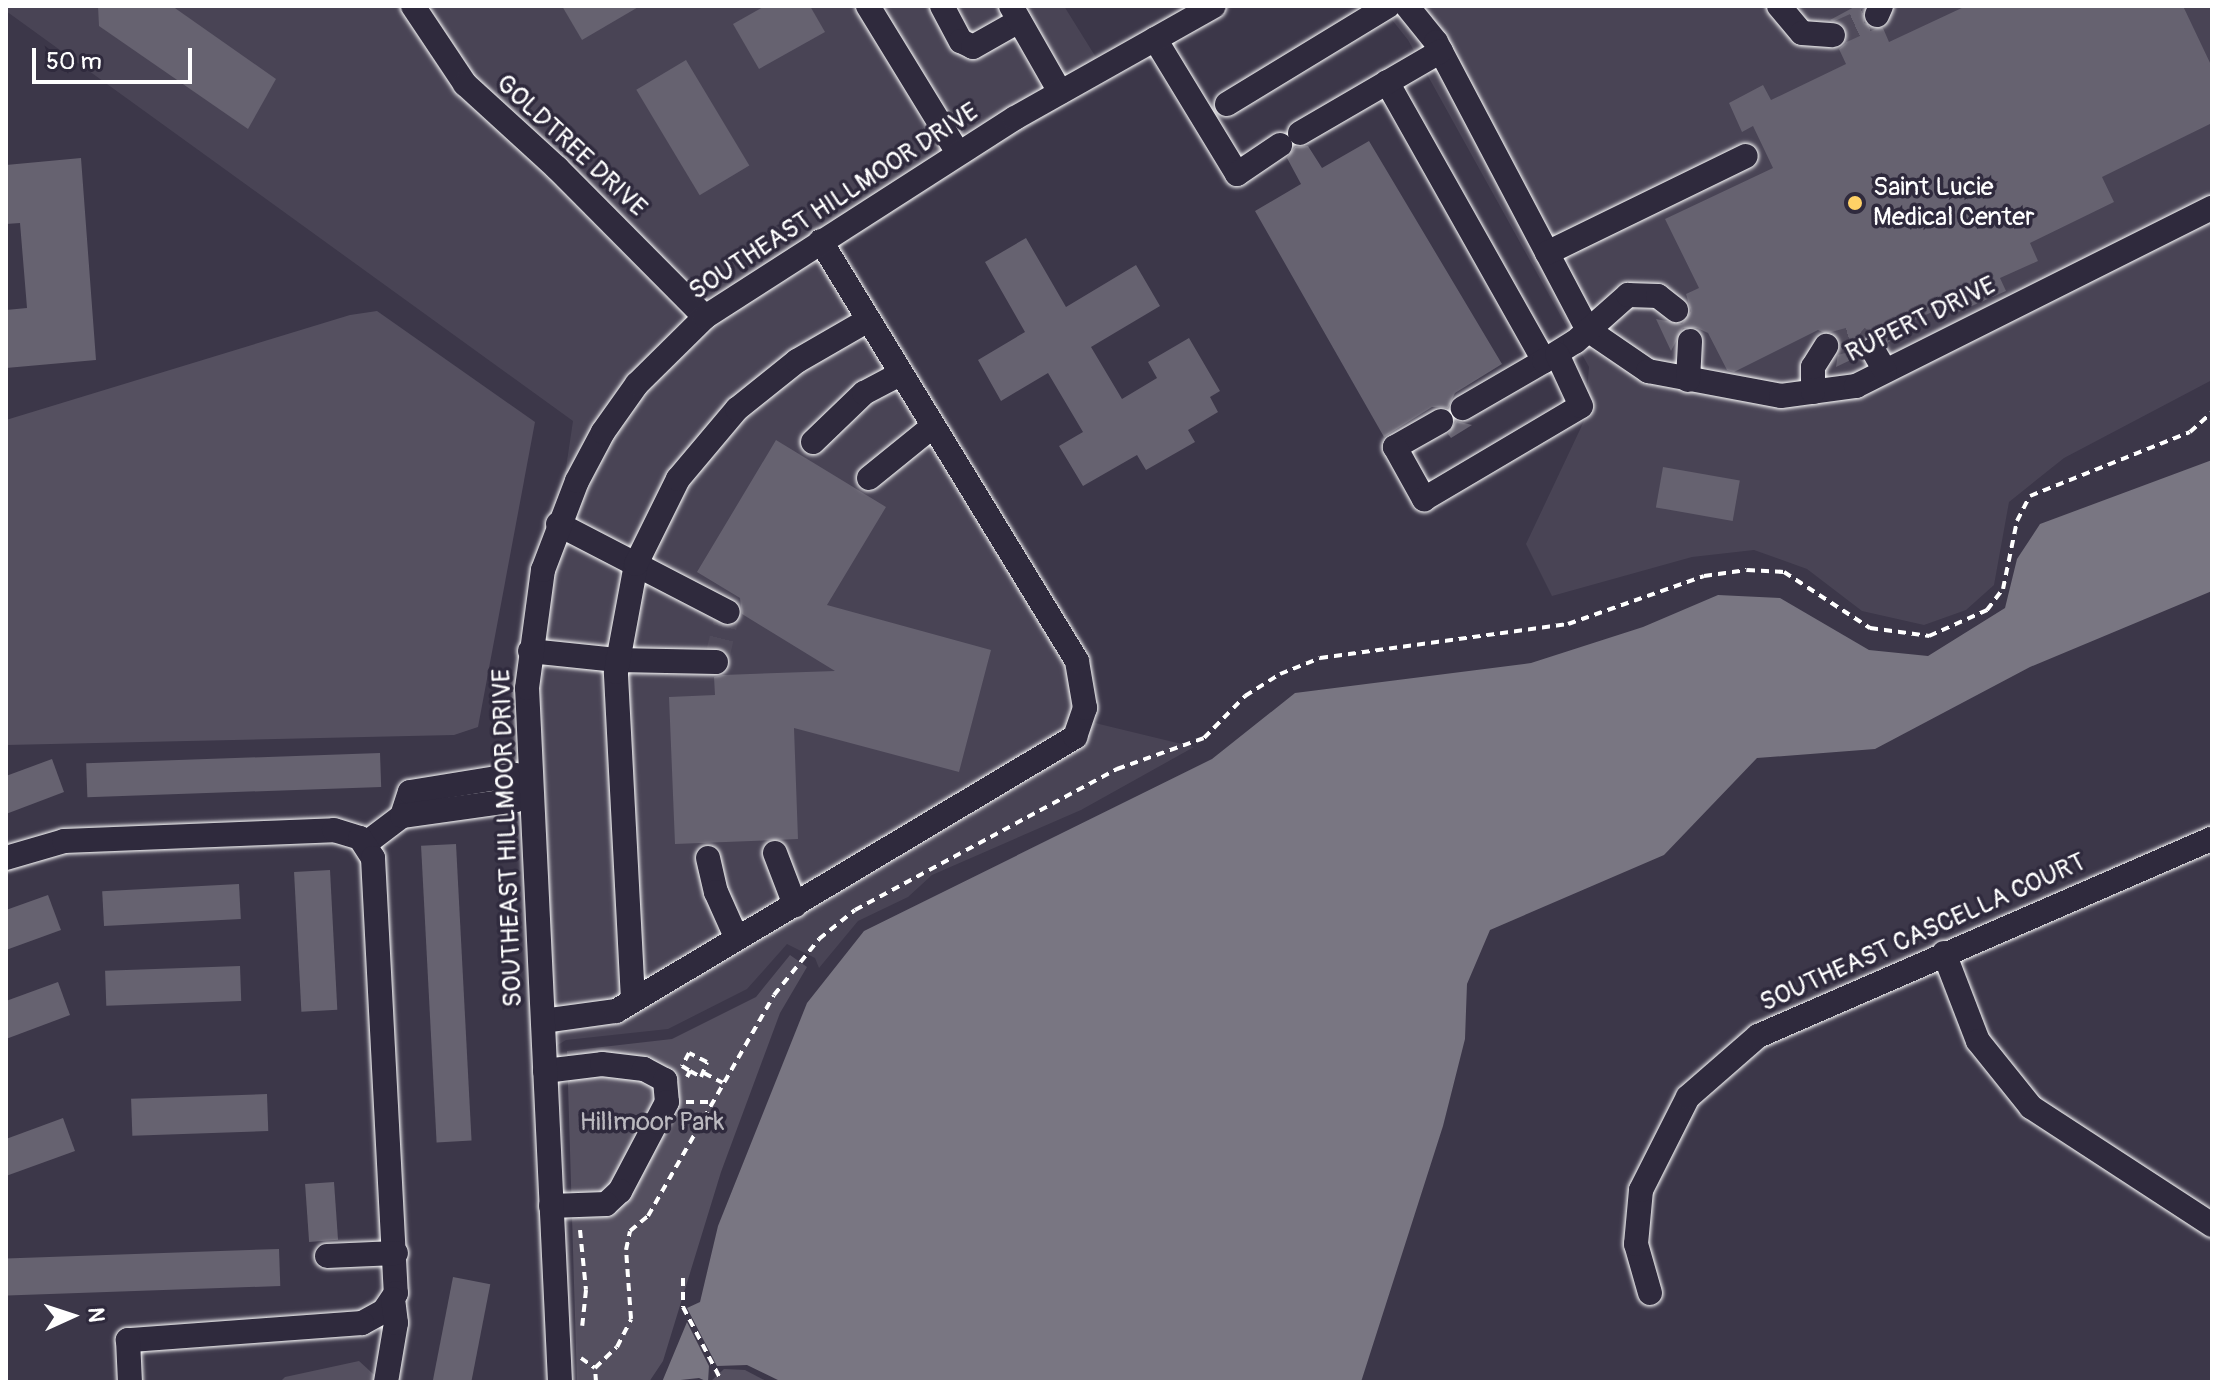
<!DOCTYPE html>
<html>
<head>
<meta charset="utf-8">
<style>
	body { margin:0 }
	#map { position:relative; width:2218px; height:1388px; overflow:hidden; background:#3c3749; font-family:Pangolin,sans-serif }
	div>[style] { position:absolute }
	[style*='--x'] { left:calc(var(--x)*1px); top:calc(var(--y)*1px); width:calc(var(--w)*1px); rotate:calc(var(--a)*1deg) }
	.built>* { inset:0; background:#494455 }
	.green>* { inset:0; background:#555060 }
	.water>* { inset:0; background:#797682 }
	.building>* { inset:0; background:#666270; transform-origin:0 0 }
	.minor-tunnel>* { height:24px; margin-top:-12px; transform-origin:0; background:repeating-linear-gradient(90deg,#504b5b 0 24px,transparent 0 36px) }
	.path>* { height:4px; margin-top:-2px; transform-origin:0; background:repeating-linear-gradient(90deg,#fff 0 8px,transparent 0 14px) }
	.roads { filter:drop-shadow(0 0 2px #fff) drop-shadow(0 0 2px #fff) }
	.minor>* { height:24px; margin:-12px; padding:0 12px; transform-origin:12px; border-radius:12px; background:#2f2a3d }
	.dots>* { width:22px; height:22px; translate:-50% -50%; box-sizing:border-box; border:4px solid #2f2a3d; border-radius:50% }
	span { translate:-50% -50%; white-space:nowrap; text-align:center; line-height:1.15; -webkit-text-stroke:7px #2f2a3d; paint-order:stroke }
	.street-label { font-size:26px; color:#fff }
	.poi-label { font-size:26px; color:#fff }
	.left { translate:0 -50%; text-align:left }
	.park-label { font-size:26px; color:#bbb9bf }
	.frame { position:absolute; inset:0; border:8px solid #fff; pointer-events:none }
	.north { position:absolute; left:32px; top:1276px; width:80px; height:80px; -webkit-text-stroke:6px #2f2a3d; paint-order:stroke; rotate:87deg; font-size:22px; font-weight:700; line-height:32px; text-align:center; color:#fff }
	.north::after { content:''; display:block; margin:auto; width:28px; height:36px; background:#fff; clip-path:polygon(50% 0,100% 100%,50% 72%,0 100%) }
	.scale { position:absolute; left:32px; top:48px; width:160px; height:36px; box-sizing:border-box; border:4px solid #fff; border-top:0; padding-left:10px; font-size:24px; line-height:28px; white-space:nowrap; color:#fff; -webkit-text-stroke:6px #2f2a3d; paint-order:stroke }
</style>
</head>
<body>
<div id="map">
	<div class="built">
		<div style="clip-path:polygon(6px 6px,1064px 6px,1097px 59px,1008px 109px,697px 308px,627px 378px,592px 427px,564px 481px,573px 421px,6px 11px)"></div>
		<div style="clip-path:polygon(1381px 6px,2212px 6px,2212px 380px,2064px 458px,2009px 502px,1994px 585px,1966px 610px,1924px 625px,1862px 611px,1807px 569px,1754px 550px,1692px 557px,1552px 596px,1526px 544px,1585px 419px,1589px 367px,1408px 40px)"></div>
		<div style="clip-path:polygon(1106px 79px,821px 259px,1059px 645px,1055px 649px,1095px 723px,1194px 747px,1081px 810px,932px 875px,908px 897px,858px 921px,819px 968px,815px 958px,787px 944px,747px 989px,668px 1029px,566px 1040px,556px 1046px,540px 688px,555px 573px,569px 528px,613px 437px,647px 391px,713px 325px,1022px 127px)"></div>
	</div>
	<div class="green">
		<div style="clip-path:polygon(377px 311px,535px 422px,478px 727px,454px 735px,6px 745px,6px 420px,350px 315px)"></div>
		<div style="clip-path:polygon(790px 955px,807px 967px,780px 1013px,721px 1172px,663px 1361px,649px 1382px,577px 1382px,567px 1051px,672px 1039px,756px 997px)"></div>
		<div style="clip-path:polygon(359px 1361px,382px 1382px,280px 1382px,285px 1377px)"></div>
		<div style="clip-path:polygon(724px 1369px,745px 1370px,768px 1382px,710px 1382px)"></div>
	</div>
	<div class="water">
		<div style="clip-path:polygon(2212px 460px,2212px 591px,2030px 667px,1875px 749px,1757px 758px,1664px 855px,1490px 930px,1467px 984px,1465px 1039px,1443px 1126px,1361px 1382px,782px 1382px,747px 1365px,717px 1366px,687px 1308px,700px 1302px,718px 1226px,807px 1003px,864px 931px,1212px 759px,1295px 693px,1531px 663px,1643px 627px,1718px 595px,1780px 598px,1869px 650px,1928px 656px,2005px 608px,2017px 559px,2040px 524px)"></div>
		<div style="clip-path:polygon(687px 1322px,709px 1366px,708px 1382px,699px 1378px,662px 1382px)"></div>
	</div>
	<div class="building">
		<div style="clip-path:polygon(98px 6px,172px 6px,276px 79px,248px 129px,99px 26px)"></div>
		<div style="clip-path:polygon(562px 6px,640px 6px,582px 40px)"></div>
		<div style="clip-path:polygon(765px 6px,810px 6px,825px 32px,759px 69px,733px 24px)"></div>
		<div style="clip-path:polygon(1856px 6px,1865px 6px,1864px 23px,1883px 28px,1889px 42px,1966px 6px,2183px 6px,2212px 67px,2212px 123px,2102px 177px,2114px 202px,2030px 243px,2038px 261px,2000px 278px,2006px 291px,1958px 312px,1953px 302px,1892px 331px,1895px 339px,1886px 343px,1880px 337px,1866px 337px,1859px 356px,1836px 367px,1840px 340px,1818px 330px,1734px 372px,1727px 370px,1708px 333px,1697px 328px,1683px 328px,1671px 351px,1656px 319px,1682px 324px,1691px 311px,1686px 294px,1699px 288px,1665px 219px,1773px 168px,1753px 126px,1742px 132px,1729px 103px,1763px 85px,1771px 100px,1846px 64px,1839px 49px,1846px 43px,1847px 29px,1830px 20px)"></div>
		<div style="left:686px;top:60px;width:123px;height:58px;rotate:59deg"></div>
		<div style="clip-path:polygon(1369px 141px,1502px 364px,1455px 393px,1448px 408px,1432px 407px,1384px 437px,1255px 211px,1301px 184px,1287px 158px,1295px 147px,1308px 146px,1322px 168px)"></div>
		<div style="clip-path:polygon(81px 158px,96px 360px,6px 368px,6px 310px,27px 308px,20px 223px,6px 224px,6px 165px)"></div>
		<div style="clip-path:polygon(1026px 238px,1066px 307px,1136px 265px,1160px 306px,1091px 347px,1122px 399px,1157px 378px,1148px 362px,1189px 338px,1220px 391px,1210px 397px,1218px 412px,1188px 430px,1195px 442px,1146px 470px,1137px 455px,1083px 486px,1059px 446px,1083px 432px,1048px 373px,1001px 401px,978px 360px,1025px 332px,985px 262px)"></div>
		<div style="clip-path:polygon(1456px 421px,1472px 425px,1451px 438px,1448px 434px)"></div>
		<div style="clip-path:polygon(776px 440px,886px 507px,827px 605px,991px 650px,959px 772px,794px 728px,798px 839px,675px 844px,669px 697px,715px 695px,714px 677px,723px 675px,835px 671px,742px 614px,740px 598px,697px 572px)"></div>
		<div style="left:1663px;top:467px;width:78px;height:41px;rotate:10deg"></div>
		<div style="left:380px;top:753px;width:34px;height:294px;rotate:88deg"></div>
		<div style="clip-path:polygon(52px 759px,64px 792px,6px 814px,6px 776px)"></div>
		<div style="left:456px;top:844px;width:297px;height:35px;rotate:87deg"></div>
		<div style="left:330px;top:870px;width:140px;height:36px;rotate:87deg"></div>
		<div style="left:239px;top:884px;width:35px;height:137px;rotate:87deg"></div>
		<div style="clip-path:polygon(48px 895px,61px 930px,6px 950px,6px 910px)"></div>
		<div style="left:240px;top:966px;width:35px;height:135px;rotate:88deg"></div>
		<div style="clip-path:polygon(58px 982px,70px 1015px,6px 1039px,6px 1001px)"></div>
		<div style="left:267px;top:1094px;width:37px;height:136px;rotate:88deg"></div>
		<div style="clip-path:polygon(63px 1118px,75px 1151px,6px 1176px,6px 1139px)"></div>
		<div style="left:334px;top:1182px;width:58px;height:29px;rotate:86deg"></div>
		<div style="left:279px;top:1249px;width:37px;height:273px;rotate:88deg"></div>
		<div style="left:453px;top:1277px;width:38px;height:107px;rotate:11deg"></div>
	</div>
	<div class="minor-tunnel">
		<div style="--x:1833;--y:35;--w:48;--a:-24.4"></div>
		<div style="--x:1826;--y:346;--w:32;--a:-16"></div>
		<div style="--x:1857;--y:337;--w:21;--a:39"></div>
		<div style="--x:716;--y:662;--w:51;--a:-76.5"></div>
	</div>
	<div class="path">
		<div style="--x:704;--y:1073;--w:21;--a:28"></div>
		<div style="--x:687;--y:1077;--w:7;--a:-63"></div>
		<div style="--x:690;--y:1071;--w:13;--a:29"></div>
		<div style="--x:701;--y:1077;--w:16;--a:-68"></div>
		<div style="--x:707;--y:1062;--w:20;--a:-153"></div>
		<div style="--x:689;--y:1053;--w:15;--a:118"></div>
		<div style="--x:682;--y:1066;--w:9;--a:32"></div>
		<div style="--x:686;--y:1102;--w:26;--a:0"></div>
		<div style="--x:580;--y:1230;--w:60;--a:84.3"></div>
		<div style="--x:586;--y:1290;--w:36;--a:96"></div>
		<div style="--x:683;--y:1278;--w:29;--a:90"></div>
		<div style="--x:683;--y:1307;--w:85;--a:62.5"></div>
		<div style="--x:581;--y:1358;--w:17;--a:36"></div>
		<div style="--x:596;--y:1382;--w:14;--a:-94"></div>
		<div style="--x:595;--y:1368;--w:30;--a:-44"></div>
		<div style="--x:617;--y:1347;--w:31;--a:-63"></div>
		<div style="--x:631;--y:1319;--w:69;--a:-94.1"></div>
		<div style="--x:626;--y:1250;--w:19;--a:-78"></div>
		<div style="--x:630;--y:1231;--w:23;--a:-40"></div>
		<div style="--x:648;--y:1216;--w:254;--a:-60.3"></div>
		<div style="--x:774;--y:995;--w:72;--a:-51.2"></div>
		<div style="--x:819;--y:939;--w:46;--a:-38.9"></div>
		<div style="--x:855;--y:910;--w:298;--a:-28.3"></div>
		<div style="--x:1117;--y:769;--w:92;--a:-19.6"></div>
		<div style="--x:1204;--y:738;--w:59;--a:-45.7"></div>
		<div style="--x:1245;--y:696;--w:41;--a:-32.2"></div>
		<div style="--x:1280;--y:674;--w:43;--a:-21.8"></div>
		<div style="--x:1320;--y:658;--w:250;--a:-7.8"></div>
		<div style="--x:1568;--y:624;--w:144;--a:-19.4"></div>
		<div style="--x:1704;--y:576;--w:43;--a:-7.9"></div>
		<div style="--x:1747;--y:570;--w:37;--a:3"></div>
		<div style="--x:1784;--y:572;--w:103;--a:33.1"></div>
		<div style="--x:1870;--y:628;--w:60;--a:7.7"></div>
		<div style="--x:1929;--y:636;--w:64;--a:-24.1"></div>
		<div style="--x:1987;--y:610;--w:26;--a:-53"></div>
		<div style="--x:2003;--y:589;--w:69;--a:-78.4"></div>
		<div style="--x:2017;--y:521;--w:28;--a:-63"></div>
		<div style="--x:2030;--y:496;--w:172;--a:-21.8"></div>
		<div style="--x:2190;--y:432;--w:30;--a:-42"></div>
	</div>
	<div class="roads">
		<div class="minor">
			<div style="--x:413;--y:6;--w:94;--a:56.3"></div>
			<div style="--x:465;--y:84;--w:125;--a:42.4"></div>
			<div style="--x:557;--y:168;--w:210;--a:45.2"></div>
			<div style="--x:868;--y:6;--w:172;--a:58.5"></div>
			<div style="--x:942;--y:6;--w:40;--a:62"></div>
			<div style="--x:961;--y:41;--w:13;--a:27"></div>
			<div style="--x:973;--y:47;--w:53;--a:-29.5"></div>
			<div style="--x:1011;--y:6;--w:99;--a:60.3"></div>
			<div style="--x:1407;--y:6;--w:46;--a:51.1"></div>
			<div style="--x:1436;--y:42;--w:326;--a:62.2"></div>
			<div style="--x:1588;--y:330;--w:73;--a:34.3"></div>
			<div style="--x:1648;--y:371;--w:135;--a:10.6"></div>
			<div style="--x:1781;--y:396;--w:76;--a:-7.6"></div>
			<div style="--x:1856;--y:386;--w:398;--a:-26.6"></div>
			<div style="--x:1779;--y:6;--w:35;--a:50"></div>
			<div style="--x:1802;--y:33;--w:31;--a:4"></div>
			<div style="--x:1877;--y:15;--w:10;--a:-66"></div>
			<div style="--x:1155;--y:39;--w:158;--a:58.7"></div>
			<div style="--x:1237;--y:174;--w:52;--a:-34"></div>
			<div style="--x:1387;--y:82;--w:320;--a:60.6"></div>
			<div style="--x:1544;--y:361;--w:94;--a:149.9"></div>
			<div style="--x:1227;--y:104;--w:188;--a:-31.3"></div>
			<div style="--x:1300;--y:133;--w:163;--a:-30.2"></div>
			<div style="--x:1547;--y:253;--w:221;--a:-26"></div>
			<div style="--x:1873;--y:350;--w:24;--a:60"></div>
			<div style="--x:1544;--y:361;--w:36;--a:-32"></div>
			<div style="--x:1575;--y:342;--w:71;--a:-41.6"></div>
			<div style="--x:1628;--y:295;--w:30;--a:2"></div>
			<div style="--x:1658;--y:296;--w:23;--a:38"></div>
			<div style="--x:1688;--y:380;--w:39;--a:-87"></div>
			<div style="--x:1813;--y:392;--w:25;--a:-90"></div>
			<div style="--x:1813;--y:367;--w:25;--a:-58"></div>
			<div style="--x:1441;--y:421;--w:53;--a:150.5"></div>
			<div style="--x:1395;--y:447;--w:60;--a:60.9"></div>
			<div style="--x:1424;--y:499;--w:182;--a:-30.6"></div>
			<div style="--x:1581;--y:406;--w:57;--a:-114.8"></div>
			<div style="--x:813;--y:442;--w:71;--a:-43.9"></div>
			<div style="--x:864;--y:393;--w:41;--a:-27.8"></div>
			<div style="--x:869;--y:478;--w:81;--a:-39"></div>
			<div style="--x:558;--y:524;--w:191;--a:27.4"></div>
			<div style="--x:530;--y:651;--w:87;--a:5.9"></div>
			<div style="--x:617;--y:660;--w:99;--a:1.2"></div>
			<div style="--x:402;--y:816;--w:25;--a:-72"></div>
			<div style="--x:410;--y:792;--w:106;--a:-9.2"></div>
			<div style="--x:515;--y:775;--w:16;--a:50"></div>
			<div style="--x:365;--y:844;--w:46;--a:-37.1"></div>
			<div style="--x:402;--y:816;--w:115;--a:-8"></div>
			<div style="--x:516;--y:800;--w:16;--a:-55"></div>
			<div style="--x:775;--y:853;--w:56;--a:69"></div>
			<div style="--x:6;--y:858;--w:60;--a:-16.3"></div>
			<div style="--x:64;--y:841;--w:270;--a:-2.3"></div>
			<div style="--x:334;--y:830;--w:27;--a:17"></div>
			<div style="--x:360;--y:838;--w:24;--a:57"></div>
			<div style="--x:373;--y:858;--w:436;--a:87"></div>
			<div style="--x:396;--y:1293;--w:22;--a:124"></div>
			<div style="--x:384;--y:1311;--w:25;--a:151"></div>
			<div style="--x:362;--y:1323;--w:235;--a:175.8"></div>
			<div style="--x:128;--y:1340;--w:42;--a:87.3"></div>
			<div style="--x:708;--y:858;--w:35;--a:77"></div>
			<div style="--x:716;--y:892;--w:51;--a:65.9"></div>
			<div style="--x:1944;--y:953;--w:94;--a:68.9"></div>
			<div style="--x:1978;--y:1041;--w:85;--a:51.2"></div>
			<div style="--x:2031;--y:1107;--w:216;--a:33.1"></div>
			<div style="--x:633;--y:1000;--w:328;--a:-93"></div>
			<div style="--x:616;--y:672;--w:110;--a:-79.5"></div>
			<div style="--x:636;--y:564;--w:95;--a:-63.7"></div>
			<div style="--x:678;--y:479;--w:92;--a:-49.9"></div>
			<div style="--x:737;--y:409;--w:77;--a:-38.7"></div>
			<div style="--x:797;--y:361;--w:82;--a:-30"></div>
			<div style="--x:543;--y:1021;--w:74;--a:-7.8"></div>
			<div style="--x:616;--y:1011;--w:535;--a:-30.84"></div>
			<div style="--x:1075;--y:737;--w:31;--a:-71"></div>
			<div style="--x:1085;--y:708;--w:48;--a:-99.7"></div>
			<div style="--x:1077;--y:661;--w:492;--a:-121.4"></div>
			<div style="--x:545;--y:1071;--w:57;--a:-7"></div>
			<div style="--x:602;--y:1064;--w:42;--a:6.8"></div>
			<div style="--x:644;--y:1069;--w:24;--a:28"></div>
			<div style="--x:665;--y:1080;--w:22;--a:85"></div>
			<div style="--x:667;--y:1102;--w:101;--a:117.8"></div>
			<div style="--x:620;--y:1191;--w:19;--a:137"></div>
			<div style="--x:606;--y:1204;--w:55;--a:177.9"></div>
			<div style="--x:327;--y:1256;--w:69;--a:-2.5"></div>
			<div style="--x:1650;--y:1293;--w:51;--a:-105.9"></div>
			<div style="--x:1636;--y:1244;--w:54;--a:-84.7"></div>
			<div style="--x:1641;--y:1190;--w:104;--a:-63.2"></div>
			<div style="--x:1688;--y:1097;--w:93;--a:-41.1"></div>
			<div style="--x:1758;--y:1036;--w:495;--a:-23.5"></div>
			<div style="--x:386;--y:1382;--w:60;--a:-80.4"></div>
			<div style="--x:396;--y:1323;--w:24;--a:-97"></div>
			<div style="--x:560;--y:1382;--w:695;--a:-92.72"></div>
			<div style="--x:527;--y:688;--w:119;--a:-82.3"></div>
			<div style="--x:543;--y:570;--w:95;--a:-69.1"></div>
			<div style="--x:577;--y:481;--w:55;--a:-62"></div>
			<div style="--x:603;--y:432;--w:59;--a:-54.7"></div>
			<div style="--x:637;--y:384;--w:95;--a:-44.6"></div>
			<div style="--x:705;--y:317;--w:368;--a:-32.7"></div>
			<div style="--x:1015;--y:118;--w:228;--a:-29.4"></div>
		</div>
	</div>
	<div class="dots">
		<div style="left:1855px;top:203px;background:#ffd166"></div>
	</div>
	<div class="street-label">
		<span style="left:571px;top:146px;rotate:43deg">GOLDTREE DRIVE</span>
		<span style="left:834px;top:202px;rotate:-33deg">SOUTHEAST HILLMOOR DRIVE</span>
		<span style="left:1921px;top:320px;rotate:-26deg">RUPERT DRIVE</span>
		<span style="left:508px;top:838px;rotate:-92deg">SOUTHEAST HILLMOOR DRIVE</span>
		<span style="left:1923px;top:933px;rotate:-24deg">SOUTHEAST CASCELLA COURT</span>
	</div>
	<div class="poi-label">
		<span class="left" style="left:1873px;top:203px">Saint Lucie<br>Medical Center</span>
	</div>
	<div class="park-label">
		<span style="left:652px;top:1123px">Hillmoor Park</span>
	</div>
	<div class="frame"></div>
	<div class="north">N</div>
	<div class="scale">50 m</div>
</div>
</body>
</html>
